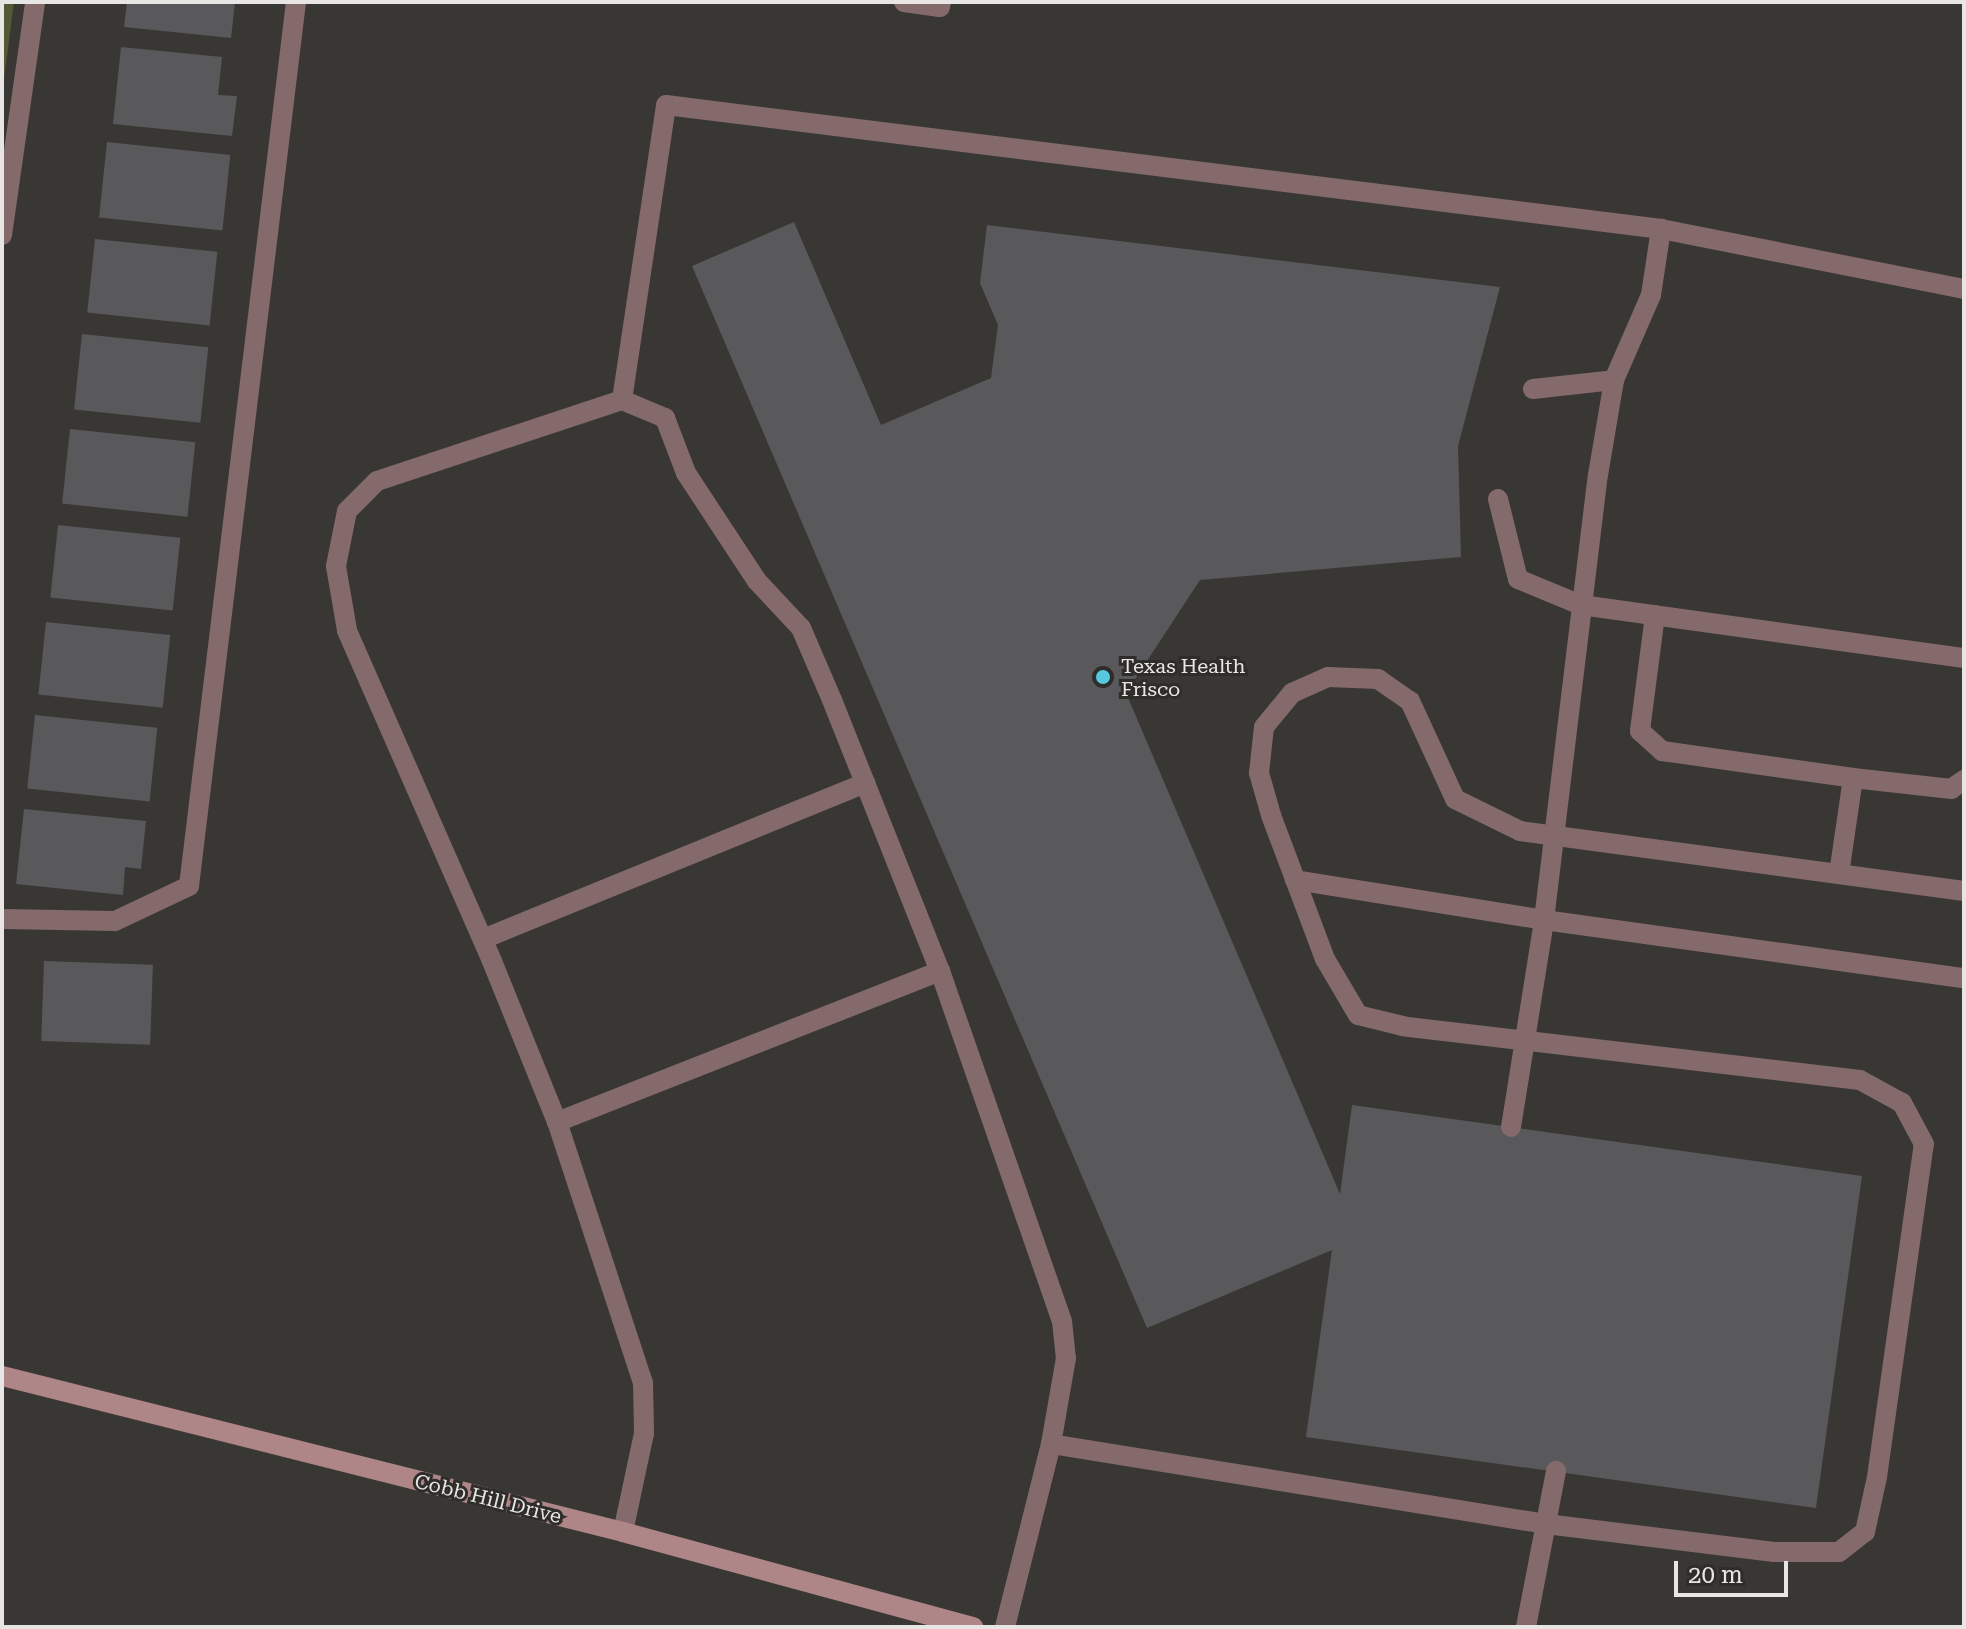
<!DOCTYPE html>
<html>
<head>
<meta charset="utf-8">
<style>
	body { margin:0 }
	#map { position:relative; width:1966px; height:1629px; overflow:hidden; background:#393734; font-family:"Roboto Serif",serif }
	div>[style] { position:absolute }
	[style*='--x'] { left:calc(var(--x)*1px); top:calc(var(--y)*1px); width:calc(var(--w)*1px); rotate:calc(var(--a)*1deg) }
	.green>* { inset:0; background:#535835 }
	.building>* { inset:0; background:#59585b; transform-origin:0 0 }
	.lane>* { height:20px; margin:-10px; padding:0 10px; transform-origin:10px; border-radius:10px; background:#846a6a }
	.street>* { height:20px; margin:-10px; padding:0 10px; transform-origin:10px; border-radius:10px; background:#846a6a }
	.secondary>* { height:20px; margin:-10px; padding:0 10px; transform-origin:10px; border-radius:10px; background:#af8687 }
	.dots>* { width:22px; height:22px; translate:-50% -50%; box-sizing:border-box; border:4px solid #2e2d2a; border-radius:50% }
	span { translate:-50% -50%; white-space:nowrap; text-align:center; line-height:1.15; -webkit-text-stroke:6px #2e2d2a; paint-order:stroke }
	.poi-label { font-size:20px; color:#e7e6e5 }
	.left { translate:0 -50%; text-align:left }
	.street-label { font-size:20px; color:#e7e6e5 }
	.frame { position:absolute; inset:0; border:4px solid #e7e6e5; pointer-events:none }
	.scale { position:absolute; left:1674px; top:1561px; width:114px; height:36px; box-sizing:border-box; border:4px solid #e7e6e5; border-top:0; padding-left:10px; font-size:24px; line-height:28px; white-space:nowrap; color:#e7e6e5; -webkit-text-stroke:6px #2e2d2a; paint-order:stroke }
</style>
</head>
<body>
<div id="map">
	<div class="green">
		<div style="clip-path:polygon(2px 2px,14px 2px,2px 95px)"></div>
	</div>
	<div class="building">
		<div style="clip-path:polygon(127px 2px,235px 2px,231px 38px,124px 27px)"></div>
		<div style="clip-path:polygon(121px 47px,222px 57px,218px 95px,237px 96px,232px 136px,113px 124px)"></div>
		<div style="left:107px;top:142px;width:124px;height:76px;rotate:6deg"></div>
		<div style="clip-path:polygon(794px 222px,881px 425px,991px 378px,998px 325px,980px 283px,987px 225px,1500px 287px,1458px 446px,1461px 557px,1200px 580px,1126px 693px,1340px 1194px,1352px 1105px,1862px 1176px,1816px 1508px,1306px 1437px,1332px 1250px,1147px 1328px,692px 266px)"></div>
		<div style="left:95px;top:239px;width:123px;height:74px;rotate:6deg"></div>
		<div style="left:82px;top:334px;width:127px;height:76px;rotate:6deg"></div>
		<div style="left:70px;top:429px;width:126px;height:75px;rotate:6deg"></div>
		<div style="left:58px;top:525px;width:123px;height:73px;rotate:6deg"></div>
		<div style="left:46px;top:622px;width:125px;height:73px;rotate:6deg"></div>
		<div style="left:35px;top:715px;width:123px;height:74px;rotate:6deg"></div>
		<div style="clip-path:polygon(24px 809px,146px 821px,141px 869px,125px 867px,123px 895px,16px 884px)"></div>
		<div style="left:44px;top:961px;width:109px;height:80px;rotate:2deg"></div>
	</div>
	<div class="lane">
		<div style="--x:904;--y:2;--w:36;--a:8"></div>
		<div style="--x:940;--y:7;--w:5;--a:-79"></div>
		<div style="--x:1533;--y:389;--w:81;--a:-6.3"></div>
		<div style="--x:622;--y:400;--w:298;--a:-81.5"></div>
		<div style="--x:666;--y:105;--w:1003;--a:7.1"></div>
		<div style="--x:1498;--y:499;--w:82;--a:76"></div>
		<div style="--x:1518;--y:579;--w:68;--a:22.4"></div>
		<div style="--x:1581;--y:605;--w:387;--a:7.9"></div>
		<div style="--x:1655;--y:615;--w:117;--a:97.4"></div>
		<div style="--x:1640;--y:731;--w:30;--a:42"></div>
		<div style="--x:1662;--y:751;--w:193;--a:8"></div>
		<div style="--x:1839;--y:874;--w:97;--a:-81.7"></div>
		<div style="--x:1853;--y:778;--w:99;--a:6.4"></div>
		<div style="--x:1951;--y:789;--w:16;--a:-35"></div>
		<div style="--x:1295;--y:880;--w:252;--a:9.1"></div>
		<div style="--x:1544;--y:920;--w:424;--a:7.9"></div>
		<div style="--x:2;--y:919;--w:113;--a:1"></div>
		<div style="--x:115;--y:921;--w:82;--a:-25.3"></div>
		<div style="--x:189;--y:886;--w:890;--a:-83.1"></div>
		<div style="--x:483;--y:939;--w:413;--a:-22.2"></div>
		<div style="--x:557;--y:1122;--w:412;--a:-21.5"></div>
		<div style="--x:1511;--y:1127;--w:210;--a:-80.9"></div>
		<div style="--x:1544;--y:920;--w:448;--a:-83.1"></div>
		<div style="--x:1598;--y:475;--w:96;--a:-80.4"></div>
		<div style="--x:1614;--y:380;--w:93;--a:-66.5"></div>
		<div style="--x:1651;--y:295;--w:67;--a:-81.4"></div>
		<div style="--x:1661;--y:229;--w:309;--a:11.2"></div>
		<div style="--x:623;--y:1532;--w:101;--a:-78"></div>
		<div style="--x:644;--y:1433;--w:50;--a:-91.1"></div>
		<div style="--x:643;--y:1383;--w:275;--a:-108.2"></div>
		<div style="--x:557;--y:1122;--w:174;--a:-112"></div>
		<div style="--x:492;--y:961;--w:361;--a:-113.7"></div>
		<div style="--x:347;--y:630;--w:65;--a:-99.8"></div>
		<div style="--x:336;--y:566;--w:56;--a:-78.7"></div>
		<div style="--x:347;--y:511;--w:42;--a:-45"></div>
		<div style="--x:377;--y:481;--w:258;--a:-18.3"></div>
		<div style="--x:622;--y:400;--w:47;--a:22.7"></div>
		<div style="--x:665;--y:418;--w:59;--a:69.1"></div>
		<div style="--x:686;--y:473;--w:129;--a:56.7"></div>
		<div style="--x:757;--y:581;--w:64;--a:46.9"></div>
		<div style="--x:801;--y:628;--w:78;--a:66.7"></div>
		<div style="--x:832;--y:700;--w:292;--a:68.3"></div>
		<div style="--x:940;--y:971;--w:371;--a:70.8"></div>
		<div style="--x:1062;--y:1321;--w:37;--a:84"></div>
		<div style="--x:1066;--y:1358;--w:87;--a:99.9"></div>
		<div style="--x:1005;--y:1627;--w:189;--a:-75.9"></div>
		<div style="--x:1051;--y:1444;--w:501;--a:9.18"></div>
		<div style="--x:1546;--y:1524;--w:230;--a:7"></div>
		<div style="--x:1774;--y:1552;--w:65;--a:0"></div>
		<div style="--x:1839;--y:1552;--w:33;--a:-38"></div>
		<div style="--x:1865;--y:1532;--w:56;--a:-77.7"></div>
		<div style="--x:1877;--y:1477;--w:336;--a:-82"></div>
		<div style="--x:1924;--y:1144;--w:47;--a:-118.2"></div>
		<div style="--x:1902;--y:1103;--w:48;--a:-151.3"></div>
		<div style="--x:1860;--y:1080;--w:460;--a:-173.3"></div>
		<div style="--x:1403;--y:1026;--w:46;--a:-166.3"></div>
		<div style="--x:1358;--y:1015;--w:65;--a:-120.5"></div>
		<div style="--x:1325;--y:959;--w:154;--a:-110.6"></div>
		<div style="--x:1271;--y:815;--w:44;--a:-105.9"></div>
		<div style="--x:1259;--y:773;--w:46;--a:-83.8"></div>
		<div style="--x:1264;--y:727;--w:44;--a:-50.5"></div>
		<div style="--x:1292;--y:693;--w:39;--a:-24"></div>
		<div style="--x:1328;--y:677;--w:50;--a:2.3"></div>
		<div style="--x:1378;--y:679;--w:39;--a:35"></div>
		<div style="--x:1410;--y:701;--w:108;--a:65.3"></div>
		<div style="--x:1455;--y:799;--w:72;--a:26.2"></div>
		<div style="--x:1520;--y:831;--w:448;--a:7.7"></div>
		<div style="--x:1526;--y:1627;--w:159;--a:-79.1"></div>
	</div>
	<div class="street">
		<div style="--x:2;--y:235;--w:235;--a:-81.9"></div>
	</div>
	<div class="secondary">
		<div style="--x:2;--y:1376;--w:640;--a:14.1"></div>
		<div style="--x:623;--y:1532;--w:363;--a:15.2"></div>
	</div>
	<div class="dots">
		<div style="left:1103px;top:677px;background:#56c9e1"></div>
	</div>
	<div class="poi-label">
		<span class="left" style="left:1121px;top:678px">Texas Health<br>Frisco</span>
	</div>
	<div class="street-label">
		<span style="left:488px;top:1499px;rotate:14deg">Cobb Hill Drive</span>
	</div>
	<div class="frame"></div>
	<div class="scale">20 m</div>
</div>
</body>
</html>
